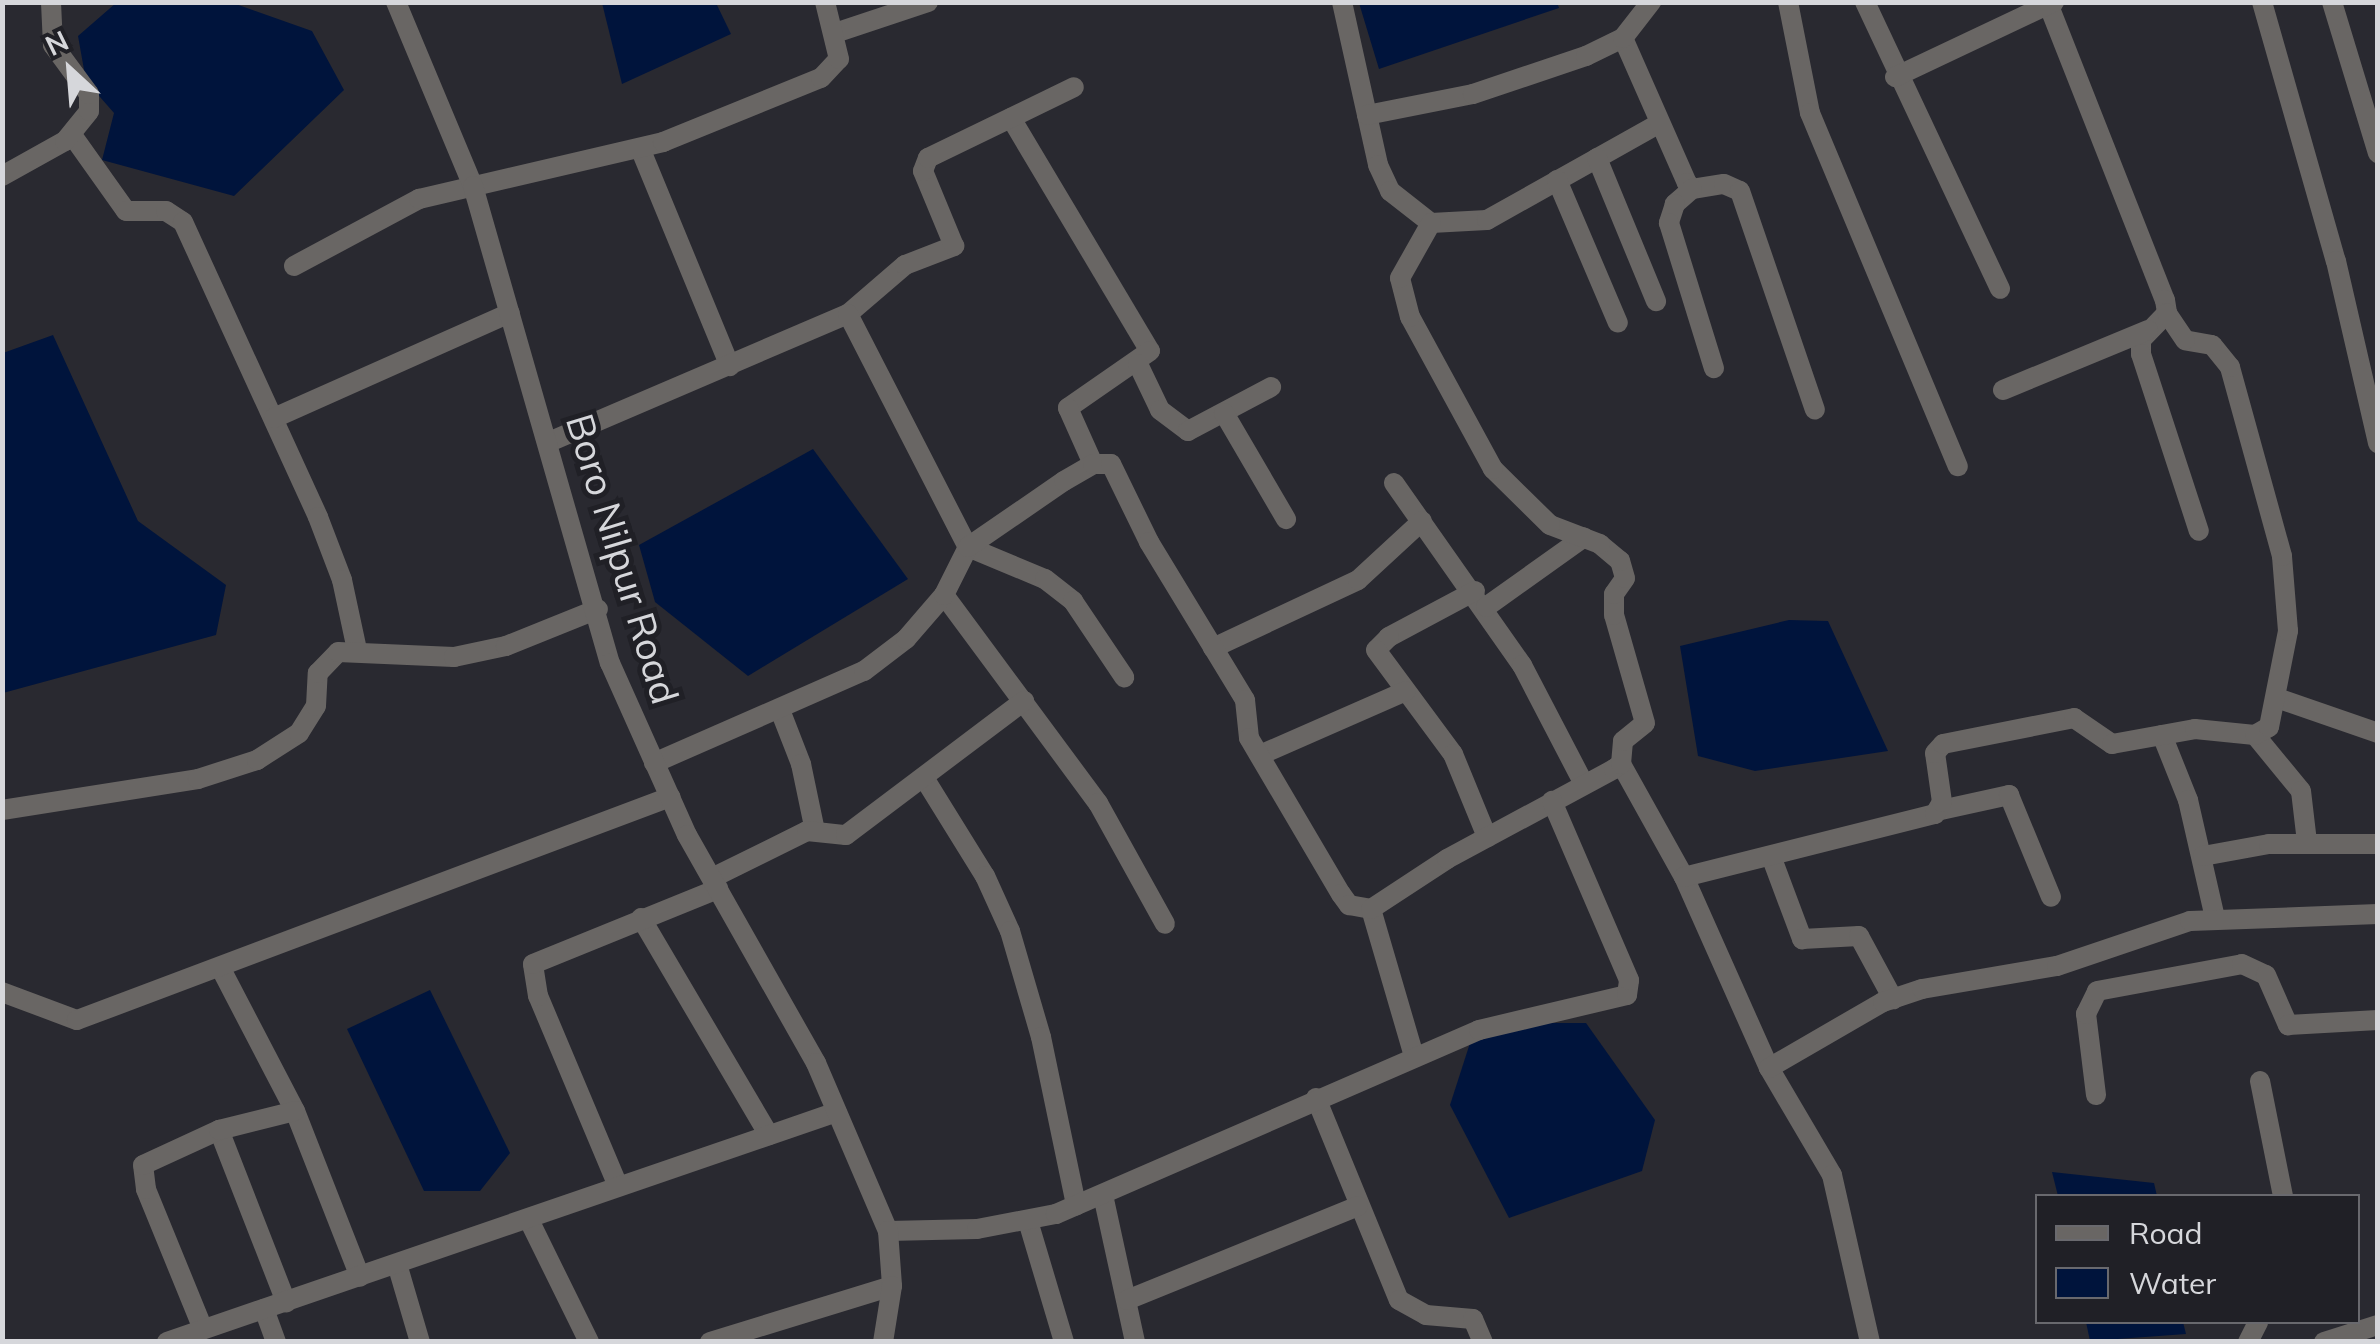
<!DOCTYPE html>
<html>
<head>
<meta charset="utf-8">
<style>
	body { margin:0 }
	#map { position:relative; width:2380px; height:1344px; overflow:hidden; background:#292930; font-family:Mulish,sans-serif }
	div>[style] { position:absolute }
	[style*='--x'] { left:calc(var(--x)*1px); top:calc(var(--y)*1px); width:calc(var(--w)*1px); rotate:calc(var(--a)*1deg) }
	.water>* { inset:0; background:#00143c }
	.minor>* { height:20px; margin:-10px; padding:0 10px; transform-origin:10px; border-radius:10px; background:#696664 }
	.tertiary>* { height:20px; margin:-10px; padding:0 10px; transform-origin:10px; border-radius:10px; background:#696664 }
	span { translate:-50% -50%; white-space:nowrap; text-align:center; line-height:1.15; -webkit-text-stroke:10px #202026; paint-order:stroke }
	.street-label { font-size:38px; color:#d6d7db }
	.frame { position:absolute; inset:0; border:5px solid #d6d7db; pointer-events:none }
	.legend { position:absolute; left:2035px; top:1194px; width:325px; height:130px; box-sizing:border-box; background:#202026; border:2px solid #69696e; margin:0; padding:12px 18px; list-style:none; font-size:30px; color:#d6d7db }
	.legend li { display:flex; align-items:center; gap:20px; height:50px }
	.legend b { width:50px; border:2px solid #69696e }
	.north { position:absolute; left:20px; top:20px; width:100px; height:100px; -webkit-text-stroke:8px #202026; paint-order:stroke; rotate:334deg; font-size:28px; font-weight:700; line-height:40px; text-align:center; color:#d6d7db }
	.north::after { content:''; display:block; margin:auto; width:35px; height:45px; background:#d6d7db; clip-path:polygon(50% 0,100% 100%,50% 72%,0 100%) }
</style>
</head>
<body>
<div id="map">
	<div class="water">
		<div style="clip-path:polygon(1557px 2px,1559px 8px,1379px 69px,1359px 3px)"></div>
		<div style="clip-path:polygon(116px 3px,233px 3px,312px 31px,344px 90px,234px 196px,102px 160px,114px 113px,86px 81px,78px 36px)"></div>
		<div style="clip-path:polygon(602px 3px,716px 3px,731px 34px,622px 84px)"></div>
		<div style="clip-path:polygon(53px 335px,138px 521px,226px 585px,216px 635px,3px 693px,3px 353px)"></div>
		<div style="clip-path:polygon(813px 449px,908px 579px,748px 676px,655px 602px,639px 545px)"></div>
		<div style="clip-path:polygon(1789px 620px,1828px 621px,1888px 751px,1755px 771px,1698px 756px,1680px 646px)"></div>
		<div style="clip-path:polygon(430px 990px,510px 1153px,480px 1191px,424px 1191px,347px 1029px)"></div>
		<div style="clip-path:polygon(1537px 1023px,1586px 1023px,1655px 1120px,1642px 1171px,1509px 1218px,1450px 1105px,1470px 1043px)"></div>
		<div style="clip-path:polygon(2052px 1172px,2154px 1183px,2157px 1196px,2058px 1196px)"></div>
		<div style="clip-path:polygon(2086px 1322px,2183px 1322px,2186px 1334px,2090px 1341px)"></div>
	</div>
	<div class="minor">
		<div style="--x:1342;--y:2;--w:167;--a:77.5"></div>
		<div style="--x:1378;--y:165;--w:29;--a:65"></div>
		<div style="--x:1390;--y:191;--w:52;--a:38"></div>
		<div style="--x:1431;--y:223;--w:56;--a:-3.1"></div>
		<div style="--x:1487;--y:220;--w:198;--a:-29.3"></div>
		<div style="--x:1788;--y:2;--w:113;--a:78.8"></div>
		<div style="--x:1810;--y:113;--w:383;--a:67.3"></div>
		<div style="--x:1865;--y:2;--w:317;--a:64.8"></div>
		<div style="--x:2262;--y:2;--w:269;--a:74.1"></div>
		<div style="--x:2336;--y:261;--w:187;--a:77"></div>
		<div style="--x:2332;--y:2;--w:158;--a:73.1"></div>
		<div style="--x:2049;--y:6;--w:316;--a:68.5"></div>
		<div style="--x:2165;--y:300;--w:13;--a:81"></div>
		<div style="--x:2167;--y:313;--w:37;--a:134"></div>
		<div style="--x:2141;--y:340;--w:14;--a:90"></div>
		<div style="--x:2141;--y:354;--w:186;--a:71.9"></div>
		<div style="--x:835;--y:33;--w:98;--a:-18.4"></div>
		<div style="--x:1623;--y:38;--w:158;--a:66.2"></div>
		<div style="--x:1687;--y:183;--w:8;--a:50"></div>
		<div style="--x:1692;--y:189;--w:32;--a:-9"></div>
		<div style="--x:1724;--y:184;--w:17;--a:24"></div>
		<div style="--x:1740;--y:191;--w:231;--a:71.1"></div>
		<div style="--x:1895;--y:77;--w:176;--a:-25.3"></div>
		<div style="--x:1367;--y:115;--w:108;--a:-11.2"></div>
		<div style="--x:1473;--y:94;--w:119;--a:-18.6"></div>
		<div style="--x:1586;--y:56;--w:41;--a:-25.9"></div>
		<div style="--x:1623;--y:38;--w:46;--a:-52.1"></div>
		<div style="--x:1011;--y:118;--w:271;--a:59.2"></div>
		<div style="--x:1150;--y:351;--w:100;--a:145.2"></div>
		<div style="--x:1068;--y:408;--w:61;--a:65.9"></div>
		<div style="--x:72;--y:135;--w:93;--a:54.6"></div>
		<div style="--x:126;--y:211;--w:40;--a:0"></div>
		<div style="--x:166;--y:211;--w:20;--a:33"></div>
		<div style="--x:183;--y:222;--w:324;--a:65.4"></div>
		<div style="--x:318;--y:517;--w:67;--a:69.1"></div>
		<div style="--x:342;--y:580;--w:72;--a:77.9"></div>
		<div style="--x:640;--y:148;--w:236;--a:67.6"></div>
		<div style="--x:1597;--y:158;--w:155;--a:67.6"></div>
		<div style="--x:2;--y:176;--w:72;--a:-29.1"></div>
		<div style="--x:65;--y:141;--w:38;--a:-51"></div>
		<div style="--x:89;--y:111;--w:17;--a:-90"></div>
		<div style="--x:89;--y:94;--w:61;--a:-126.3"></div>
		<div style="--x:53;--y:45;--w:43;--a:-92.7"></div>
		<div style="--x:1557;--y:180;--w:155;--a:66.9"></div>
		<div style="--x:1692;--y:189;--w:23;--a:139"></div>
		<div style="--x:1675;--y:204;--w:20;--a:108"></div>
		<div style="--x:1669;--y:223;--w:152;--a:72.8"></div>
		<div style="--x:294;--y:266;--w:142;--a:-28.2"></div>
		<div style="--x:419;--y:199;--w:251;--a:-13.1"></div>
		<div style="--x:663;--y:142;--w:170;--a:-22.1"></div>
		<div style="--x:821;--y:78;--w:26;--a:-47"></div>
		<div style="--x:839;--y:59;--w:59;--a:-103.8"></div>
		<div style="--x:848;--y:314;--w:75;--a:-40.7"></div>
		<div style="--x:905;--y:265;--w:53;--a:-21.2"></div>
		<div style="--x:954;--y:246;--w:81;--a:-112.5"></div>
		<div style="--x:923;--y:171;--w:14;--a:-69"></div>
		<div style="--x:928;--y:158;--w:162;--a:-25.9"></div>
		<div style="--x:1138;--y:364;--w:51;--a:64.4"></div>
		<div style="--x:1160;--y:410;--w:35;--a:37"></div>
		<div style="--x:1188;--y:431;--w:94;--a:-27.9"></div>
		<div style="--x:2003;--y:390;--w:157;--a:-22.5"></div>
		<div style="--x:1224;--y:413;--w:123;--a:59.7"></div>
		<div style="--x:274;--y:418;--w:258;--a:-24"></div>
		<div style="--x:549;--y:442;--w:325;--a:-23.2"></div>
		<div style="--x:848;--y:314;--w:262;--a:62.8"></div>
		<div style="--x:968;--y:547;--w:83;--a:22.6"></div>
		<div style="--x:1045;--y:579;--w:36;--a:38"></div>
		<div style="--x:1073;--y:601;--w:92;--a:56.1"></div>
		<div style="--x:1394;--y:483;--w:223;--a:54.9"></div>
		<div style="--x:1522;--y:665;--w:134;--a:62.5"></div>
		<div style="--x:1475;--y:591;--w:98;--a:151.9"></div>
		<div style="--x:1389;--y:637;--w:18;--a:135"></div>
		<div style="--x:1376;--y:650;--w:129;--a:53.5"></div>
		<div style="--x:1453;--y:754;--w:90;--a:67.7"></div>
		<div style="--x:944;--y:595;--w:259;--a:53.5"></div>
		<div style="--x:1098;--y:803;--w:138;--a:61"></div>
		<div style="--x:1486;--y:607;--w:120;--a:-35.5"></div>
		<div style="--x:1213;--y:648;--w:160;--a:-25.1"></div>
		<div style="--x:1358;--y:580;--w:87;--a:-42.7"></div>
		<div style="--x:2277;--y:698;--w:107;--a:19.1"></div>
		<div style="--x:780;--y:710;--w:58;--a:68.7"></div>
		<div style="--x:801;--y:764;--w:68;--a:78.2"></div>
		<div style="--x:2162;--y:735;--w:70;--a:68.2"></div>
		<div style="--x:2188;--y:800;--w:121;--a:77.1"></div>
		<div style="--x:2255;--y:735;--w:72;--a:50.6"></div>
		<div style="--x:2301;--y:791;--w:51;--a:83.3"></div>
		<div style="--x:1260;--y:755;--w:159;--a:-23.7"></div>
		<div style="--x:654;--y:763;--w:229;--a:-23.7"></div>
		<div style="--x:864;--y:671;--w:53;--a:-37.3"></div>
		<div style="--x:906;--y:639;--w:58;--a:-49.2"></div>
		<div style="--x:944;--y:595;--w:54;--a:-63.4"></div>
		<div style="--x:968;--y:547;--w:116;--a:-34.5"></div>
		<div style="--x:1064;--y:481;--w:34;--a:-30"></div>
		<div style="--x:1093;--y:464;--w:18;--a:0"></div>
		<div style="--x:1111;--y:464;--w:87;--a:64"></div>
		<div style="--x:1149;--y:542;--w:185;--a:58.7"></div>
		<div style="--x:1245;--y:700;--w:38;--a:84"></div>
		<div style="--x:1249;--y:738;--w:181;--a:59.5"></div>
		<div style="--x:1341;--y:894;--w:14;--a:54"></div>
		<div style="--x:1349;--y:905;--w:22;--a:10"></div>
		<div style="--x:1371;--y:909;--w:153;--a:73.7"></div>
		<div style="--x:1621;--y:764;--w:129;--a:60.9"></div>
		<div style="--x:1684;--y:877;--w:209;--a:66"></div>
		<div style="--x:1769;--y:1068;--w:124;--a:59.5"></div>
		<div style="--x:1832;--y:1175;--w:171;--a:77.2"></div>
		<div style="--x:926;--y:781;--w:112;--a:58.2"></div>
		<div style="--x:985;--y:876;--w:60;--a:65.6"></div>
		<div style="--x:1010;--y:931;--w:110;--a:73.7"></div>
		<div style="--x:1041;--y:1037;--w:172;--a:78.2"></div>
		<div style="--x:2;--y:810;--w:198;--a:-9"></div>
		<div style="--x:198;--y:779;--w:62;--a:-17.9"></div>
		<div style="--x:257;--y:760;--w:50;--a:-32.7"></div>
		<div style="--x:299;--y:733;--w:32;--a:-58"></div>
		<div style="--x:316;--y:706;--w:33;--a:-87"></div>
		<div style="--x:318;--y:673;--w:29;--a:-46"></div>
		<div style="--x:338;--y:652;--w:116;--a:2.5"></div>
		<div style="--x:454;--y:657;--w:53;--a:-11.9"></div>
		<div style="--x:506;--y:646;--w:99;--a:-21.9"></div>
		<div style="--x:1941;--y:810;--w:70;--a:-12.4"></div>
		<div style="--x:2009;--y:795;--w:110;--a:67.6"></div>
		<div style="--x:1771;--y:856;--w:89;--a:69.5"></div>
		<div style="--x:1802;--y:939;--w:57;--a:-3"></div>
		<div style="--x:1859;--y:936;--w:72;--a:61.6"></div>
		<div style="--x:2203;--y:856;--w:67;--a:-10.3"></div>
		<div style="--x:2269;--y:844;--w:109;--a:0"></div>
		<div style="--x:1684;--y:877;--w:259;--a:-14.1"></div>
		<div style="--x:1935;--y:814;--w:14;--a:-60"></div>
		<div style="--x:1942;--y:802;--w:49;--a:-98.1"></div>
		<div style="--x:1935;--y:753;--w:12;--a:-48"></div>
		<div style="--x:1943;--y:744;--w:134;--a:-11.2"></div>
		<div style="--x:2074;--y:718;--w:46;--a:34.4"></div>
		<div style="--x:2112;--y:744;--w:84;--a:-10.2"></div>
		<div style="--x:2195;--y:729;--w:60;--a:5.7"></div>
		<div style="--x:2255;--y:735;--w:16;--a:-30"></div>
		<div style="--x:2269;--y:727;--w:98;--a:-78.8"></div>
		<div style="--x:2288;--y:631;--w:75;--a:-94.6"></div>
		<div style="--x:2282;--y:556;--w:196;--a:-105.4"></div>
		<div style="--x:2230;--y:367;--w:28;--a:-129"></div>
		<div style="--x:2212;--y:345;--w:27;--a:-170"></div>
		<div style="--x:2185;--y:340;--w:32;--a:-124"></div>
		<div style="--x:712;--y:878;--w:106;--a:-26.3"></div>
		<div style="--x:807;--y:831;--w:39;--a:6"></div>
		<div style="--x:846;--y:835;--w:223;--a:-37"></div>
		<div style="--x:1371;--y:909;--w:91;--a:-33.3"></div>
		<div style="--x:1447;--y:859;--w:190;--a:-28.3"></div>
		<div style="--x:1614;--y:769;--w:9;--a:-36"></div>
		<div style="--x:1621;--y:764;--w:23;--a:-85"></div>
		<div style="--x:1623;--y:741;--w:28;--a:-39"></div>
		<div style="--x:1645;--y:723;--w:112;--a:-106"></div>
		<div style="--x:1614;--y:615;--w:21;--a:-90"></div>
		<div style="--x:1614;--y:594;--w:19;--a:-55"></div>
		<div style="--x:1625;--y:578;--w:18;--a:-106"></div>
		<div style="--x:1620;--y:561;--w:26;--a:-140"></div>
		<div style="--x:1600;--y:544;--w:53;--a:-159.2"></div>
		<div style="--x:1550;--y:525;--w:80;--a:-135.5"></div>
		<div style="--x:1493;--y:469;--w:173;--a:-118.6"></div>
		<div style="--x:1410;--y:317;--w:40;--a:-104.4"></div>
		<div style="--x:1400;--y:278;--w:63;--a:-60.6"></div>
		<div style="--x:641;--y:918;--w:252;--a:59.5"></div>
		<div style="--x:220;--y:967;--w:162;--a:62.5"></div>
		<div style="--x:295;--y:1111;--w:178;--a:68.6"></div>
		<div style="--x:2;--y:992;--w:80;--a:20.5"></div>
		<div style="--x:77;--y:1020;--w:634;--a:-20.61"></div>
		<div style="--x:1769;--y:1068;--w:132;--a:-30.1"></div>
		<div style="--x:1883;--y:1002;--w:41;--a:-18.4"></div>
		<div style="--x:1922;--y:989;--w:137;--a:-9.7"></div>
		<div style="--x:2057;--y:966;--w:140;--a:-18.7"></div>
		<div style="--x:2190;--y:921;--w:188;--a:-2.1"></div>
		<div style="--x:2260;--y:1081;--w:117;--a:78.7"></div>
		<div style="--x:2096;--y:1095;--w:82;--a:-97"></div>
		<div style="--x:2086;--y:1014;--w:25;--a:-64"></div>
		<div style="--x:2097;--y:991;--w:147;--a:-10.5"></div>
		<div style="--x:2242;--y:964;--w:26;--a:25"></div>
		<div style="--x:2266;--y:975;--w:55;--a:66.3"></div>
		<div style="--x:2288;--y:1025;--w:90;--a:-3.2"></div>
		<div style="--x:1316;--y:1098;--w:218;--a:67.7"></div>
		<div style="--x:1399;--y:1300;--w:31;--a:29"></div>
		<div style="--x:1426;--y:1315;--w:47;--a:4.9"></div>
		<div style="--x:1473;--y:1319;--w:25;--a:67"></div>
		<div style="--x:219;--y:1130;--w:185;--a:68.7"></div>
		<div style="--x:618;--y:1186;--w:206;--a:-112.8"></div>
		<div style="--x:538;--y:996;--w:32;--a:-99"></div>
		<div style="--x:533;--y:964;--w:200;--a:-22.1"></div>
		<div style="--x:1103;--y:1195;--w:150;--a:77.7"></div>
		<div style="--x:529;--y:1220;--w:136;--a:63.8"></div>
		<div style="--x:1028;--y:1221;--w:126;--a:73.4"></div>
		<div style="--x:888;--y:1231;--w:89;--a:-1.3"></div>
		<div style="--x:977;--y:1229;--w:80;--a:-10.8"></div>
		<div style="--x:1056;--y:1214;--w:461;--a:-23.5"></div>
		<div style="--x:1479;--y:1030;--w:152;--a:-13.3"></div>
		<div style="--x:1627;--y:995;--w:15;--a:-82"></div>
		<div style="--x:1629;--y:980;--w:195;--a:-113.3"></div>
		<div style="--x:397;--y:1264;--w:81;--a:73.6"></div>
		<div style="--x:1127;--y:1300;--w:249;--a:-22.1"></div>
		<div style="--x:264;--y:1309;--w:35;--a:70"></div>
		<div style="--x:203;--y:1329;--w:151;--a:-112.2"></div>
		<div style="--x:146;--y:1189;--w:24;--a:-97"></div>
		<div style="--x:143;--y:1165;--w:84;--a:-24.7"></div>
		<div style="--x:219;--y:1130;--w:78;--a:-14"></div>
		<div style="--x:167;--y:1342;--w:708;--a:-18.95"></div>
		<div style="--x:710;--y:1342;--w:190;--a:-17.1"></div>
		<div style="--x:2248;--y:1342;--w:22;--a:-63"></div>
		<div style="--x:2324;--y:1342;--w:57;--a:-17.5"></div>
	</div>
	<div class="tertiary">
		<div style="--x:396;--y:2;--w:199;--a:67.3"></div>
		<div style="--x:473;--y:186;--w:496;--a:74"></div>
		<div style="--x:610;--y:663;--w:188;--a:65.9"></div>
		<div style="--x:687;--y:835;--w:262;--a:60.5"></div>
		<div style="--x:816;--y:1063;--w:183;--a:66.8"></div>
		<div style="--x:888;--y:1231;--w:55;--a:85.8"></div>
		<div style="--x:892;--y:1286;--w:57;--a:99.1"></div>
	</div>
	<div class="street-label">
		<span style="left:622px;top:559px;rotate:73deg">Boro Nilpur Road</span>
	</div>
	<div class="frame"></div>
	<ul class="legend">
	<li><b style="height:12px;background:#696664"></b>Road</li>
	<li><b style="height:28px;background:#00143c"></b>Water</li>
	</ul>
	<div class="north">N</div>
</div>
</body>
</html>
